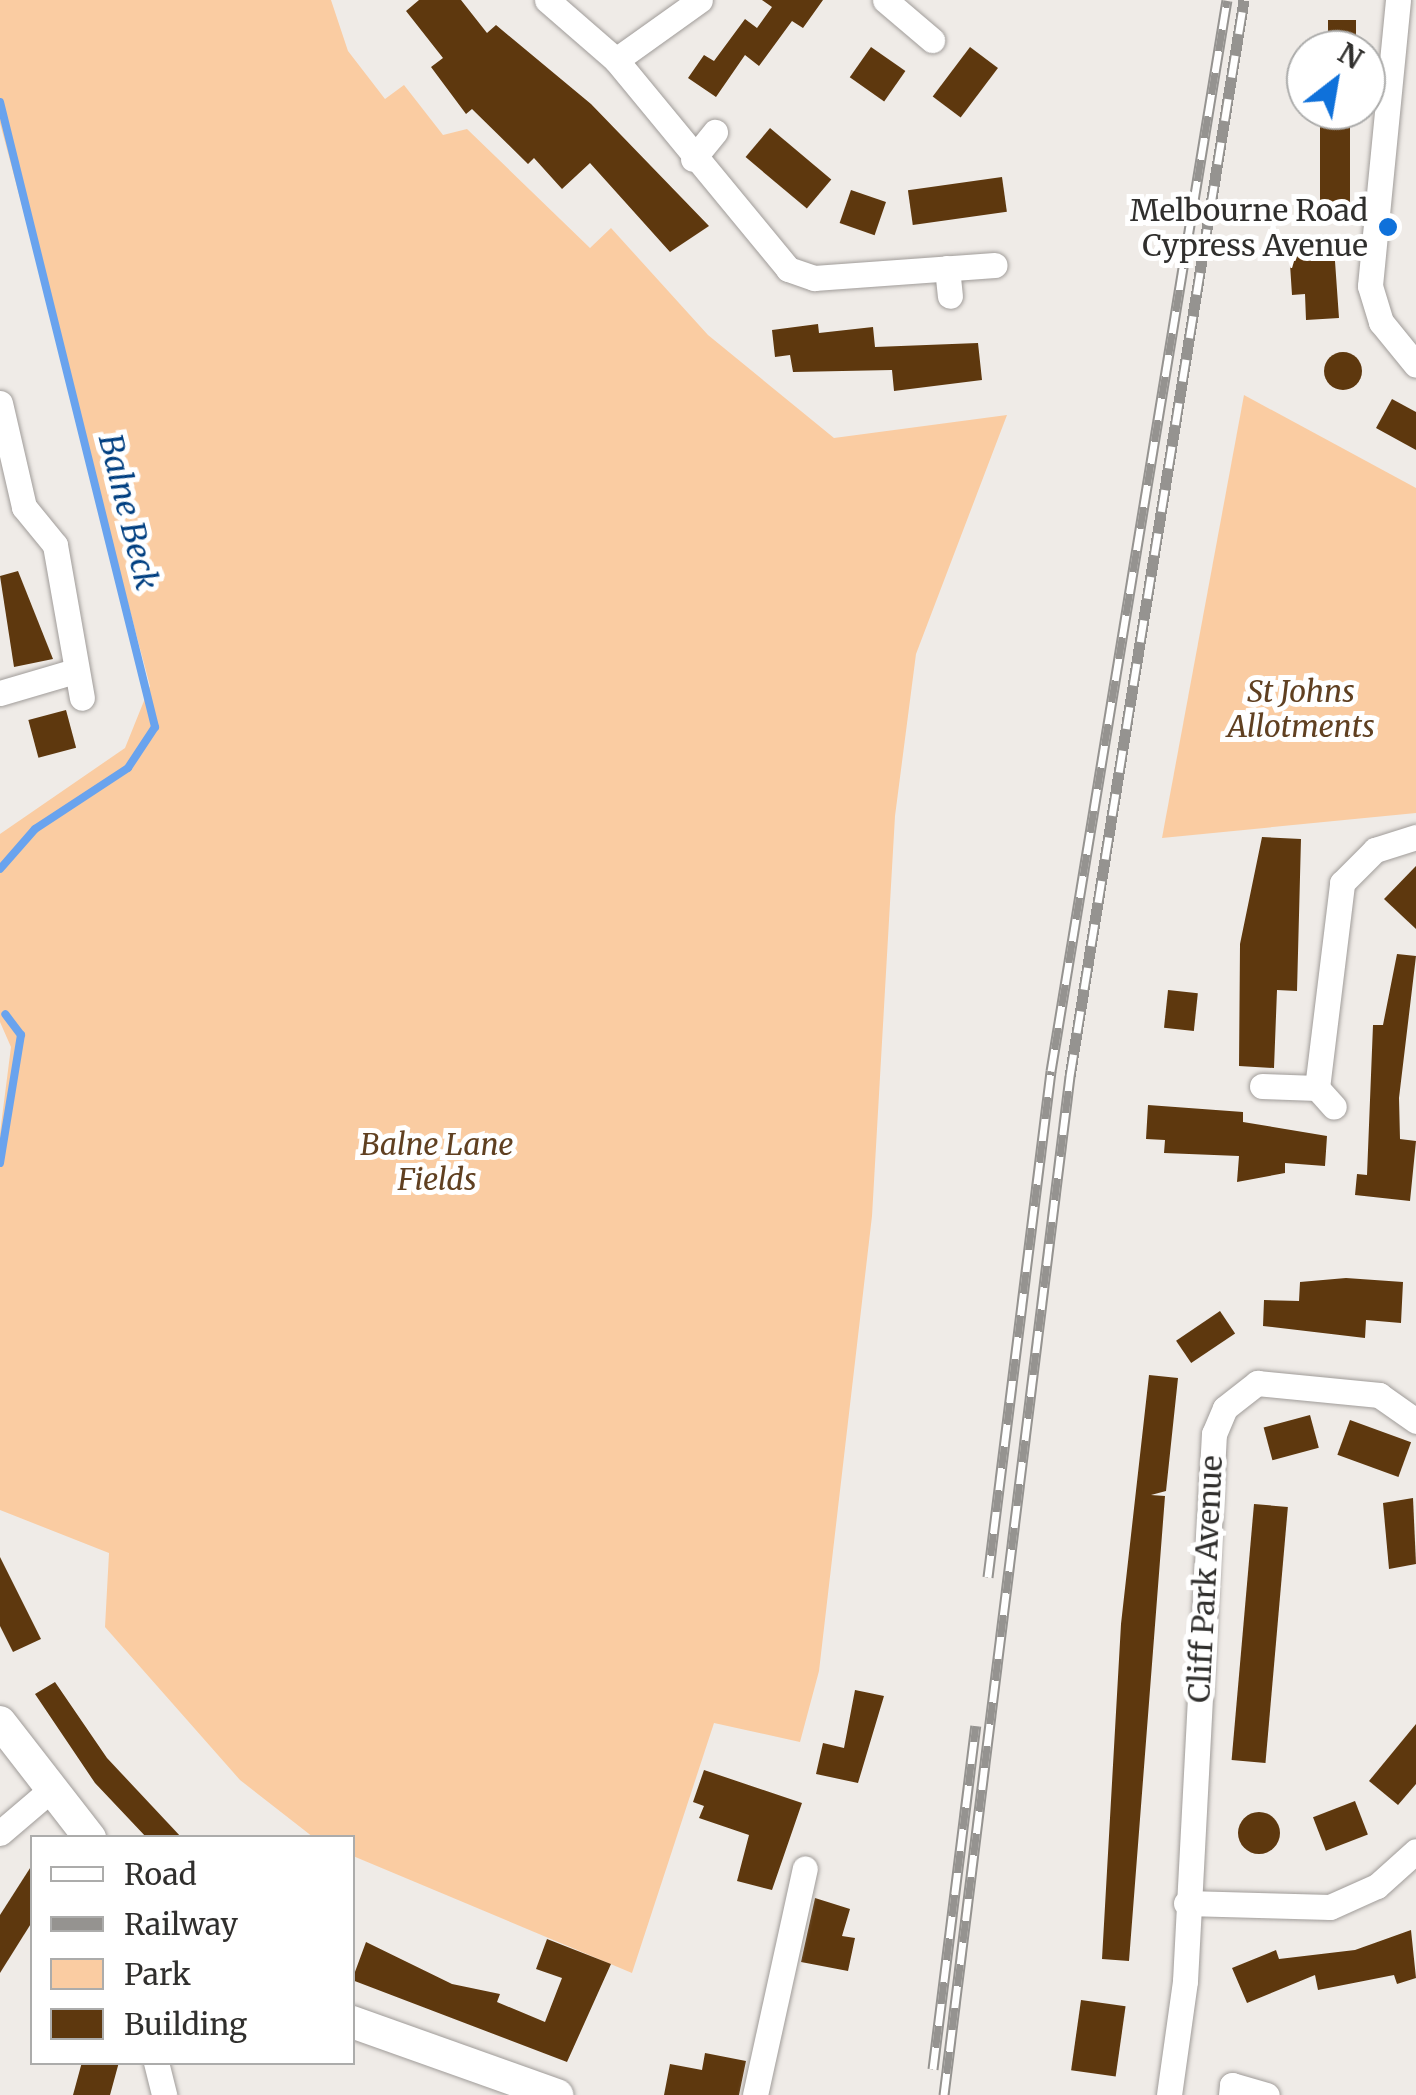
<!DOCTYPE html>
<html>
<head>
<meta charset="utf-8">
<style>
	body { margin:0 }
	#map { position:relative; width:1416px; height:2095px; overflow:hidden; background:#efebe7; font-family:Merriweather,serif }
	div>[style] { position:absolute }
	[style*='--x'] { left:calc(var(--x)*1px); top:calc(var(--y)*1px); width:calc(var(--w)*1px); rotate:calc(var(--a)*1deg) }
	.green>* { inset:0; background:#facca2 }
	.stream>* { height:8px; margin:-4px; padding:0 4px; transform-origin:4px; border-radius:4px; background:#69a3ee }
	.building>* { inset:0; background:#5e380e; transform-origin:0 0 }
	.round { border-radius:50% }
	.roads { filter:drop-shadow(0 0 2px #a09c99) drop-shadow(0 0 2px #a09c99) }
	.minor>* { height:25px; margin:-12.5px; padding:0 12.5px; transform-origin:12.5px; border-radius:12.5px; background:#fff }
	.tertiary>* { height:32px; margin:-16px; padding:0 16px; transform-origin:16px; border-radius:16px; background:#fff }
	.rail>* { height:11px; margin-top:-5.5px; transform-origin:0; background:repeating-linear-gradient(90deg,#fff 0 22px,#959390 0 44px); box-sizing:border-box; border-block:2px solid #959390 }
	.dots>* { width:28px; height:28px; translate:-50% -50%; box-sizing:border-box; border:5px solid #fff; border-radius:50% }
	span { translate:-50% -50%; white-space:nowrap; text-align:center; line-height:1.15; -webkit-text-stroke:10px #fff; paint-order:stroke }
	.poi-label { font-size:30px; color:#302f2d }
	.right { translate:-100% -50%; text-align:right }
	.park-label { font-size:30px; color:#604021; font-style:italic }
	.street-label { font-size:30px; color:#302f2d }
	.water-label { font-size:32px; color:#003f81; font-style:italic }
	.legend { position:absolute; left:30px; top:1835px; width:325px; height:230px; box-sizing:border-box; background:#fff; border:2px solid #acacab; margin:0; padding:12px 18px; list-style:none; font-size:30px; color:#302f2d }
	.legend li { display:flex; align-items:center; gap:20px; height:50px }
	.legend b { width:50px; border:2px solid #acacab }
	.north { position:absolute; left:1286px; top:30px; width:100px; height:100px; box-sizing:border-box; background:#fff; border:2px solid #acacab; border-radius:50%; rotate:31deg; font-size:28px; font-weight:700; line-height:40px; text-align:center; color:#302f2d }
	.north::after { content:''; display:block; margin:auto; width:35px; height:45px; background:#0f71da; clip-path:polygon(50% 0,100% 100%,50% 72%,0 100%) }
</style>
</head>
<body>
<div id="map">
	<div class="green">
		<div style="clip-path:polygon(0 0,331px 0,348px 51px,385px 99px,404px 85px,443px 135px,467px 129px,590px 248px,611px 228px,708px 335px,834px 438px,1007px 415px,916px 654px,895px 816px,872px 1216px,819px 1671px,800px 1742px,714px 1723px,632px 1973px,353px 1856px,352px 1838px,313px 1837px,240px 1780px,105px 1627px,109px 1553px,0 1510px,0 1133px,11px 1047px,0 1022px,0 834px,125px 748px,150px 686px,0 123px)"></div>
		<div style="clip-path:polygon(1244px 395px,1416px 488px,1416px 813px,1162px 838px)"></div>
	</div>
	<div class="stream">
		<div style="--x:0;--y:102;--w:644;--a:76.07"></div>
		<div style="--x:155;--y:727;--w:49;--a:123.4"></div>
		<div style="--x:128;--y:768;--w:111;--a:146.7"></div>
		<div style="--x:35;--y:829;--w:53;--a:131.2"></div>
		<div style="--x:0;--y:1163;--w:130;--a:-80.7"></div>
		<div style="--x:21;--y:1035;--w:26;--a:-127"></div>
	</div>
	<div class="building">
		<div style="clip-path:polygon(419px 0,461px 0,487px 33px,496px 25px,591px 104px,709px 226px,670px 252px,590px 163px,562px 189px,534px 158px,528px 164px,472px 109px,466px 114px,431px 67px,443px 58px,406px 11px)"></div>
		<div style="clip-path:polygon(762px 0,823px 0,803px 28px,792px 21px,759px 66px,745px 55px,716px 97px,688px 78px,704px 55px,714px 61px,745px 19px,757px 28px,772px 7px)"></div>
		<div style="left:1328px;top:20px;width:28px;height:30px"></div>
		<div style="left:871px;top:47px;width:42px;height:37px;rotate:35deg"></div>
		<div style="left:970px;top:47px;width:35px;height:62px;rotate:37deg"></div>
		<div style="left:1320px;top:110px;width:30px;height:94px"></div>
		<div style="left:770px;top:128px;width:80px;height:38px;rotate:40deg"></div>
		<div style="left:1002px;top:177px;width:35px;height:95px;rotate:82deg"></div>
		<div style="left:851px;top:190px;width:37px;height:35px;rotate:19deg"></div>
		<div style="clip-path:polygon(1334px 247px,1339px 318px,1306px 320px,1305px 294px,1292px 295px,1289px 249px)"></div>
		<div style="clip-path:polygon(818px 324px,819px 333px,873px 327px,875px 347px,978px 343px,982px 380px,894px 391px,892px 370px,793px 372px,790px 355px,775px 357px,772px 330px)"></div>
		<div class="round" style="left:1324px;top:352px;width:38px;height:38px"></div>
		<div style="clip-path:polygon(1392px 399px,1416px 412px,1416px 450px,1376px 428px)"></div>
		<div style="clip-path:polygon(18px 571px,53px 659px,14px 667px,0 576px)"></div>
		<div style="left:66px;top:710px;width:39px;height:39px;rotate:75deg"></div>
		<div style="clip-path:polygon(1262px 837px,1301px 839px,1297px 991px,1277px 990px,1274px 1068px,1239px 1066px,1240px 944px)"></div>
		<div style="clip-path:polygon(1416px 866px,1416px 929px,1384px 899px)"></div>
		<div style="clip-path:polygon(1397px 954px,1416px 956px,1399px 1098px,1400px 1139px,1416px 1141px,1410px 1201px,1355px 1195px,1357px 1174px,1367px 1175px,1373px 1025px,1383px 1025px)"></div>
		<div style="left:1168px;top:990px;width:30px;height:38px;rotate:6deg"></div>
		<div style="clip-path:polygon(1148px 1105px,1243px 1112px,1243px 1122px,1327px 1136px,1325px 1166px,1285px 1163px,1285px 1173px,1237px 1182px,1239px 1156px,1164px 1153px,1165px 1140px,1146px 1139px)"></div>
		<div style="clip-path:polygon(1346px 1278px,1403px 1282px,1401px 1323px,1366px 1320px,1365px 1338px,1263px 1326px,1264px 1300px,1299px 1301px,1300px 1282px)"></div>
		<div style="left:1220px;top:1311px;width:27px;height:53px;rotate:56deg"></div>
		<div style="clip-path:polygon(1149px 1375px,1178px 1378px,1166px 1491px,1151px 1495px,1165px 1496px,1129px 1961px,1102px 1959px,1121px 1624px)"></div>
		<div style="left:1310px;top:1415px;width:34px;height:48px;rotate:75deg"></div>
		<div style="left:1350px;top:1420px;width:65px;height:37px;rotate:20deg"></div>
		<div style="clip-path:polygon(1413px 1498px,1416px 1564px,1389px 1569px,1383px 1503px)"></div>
		<div style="left:1254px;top:1504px;width:34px;height:257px;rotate:5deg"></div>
		<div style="clip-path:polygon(0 1557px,41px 1639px,13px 1652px,0 1626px)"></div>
		<div style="clip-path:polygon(55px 1682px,107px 1758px,182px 1838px,147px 1838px,95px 1783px,35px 1694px)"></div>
		<div style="clip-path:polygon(855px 1690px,884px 1696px,858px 1783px,816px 1774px,823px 1743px,844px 1748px)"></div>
		<div style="clip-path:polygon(1416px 1724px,1416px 1784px,1398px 1805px,1369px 1781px)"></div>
		<div style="clip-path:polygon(704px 1770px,802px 1803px,772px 1890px,737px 1881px,749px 1835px,699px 1818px,704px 1806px,693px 1802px)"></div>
		<div style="left:1355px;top:1801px;width:36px;height:45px;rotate:69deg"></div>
		<div class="round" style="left:1238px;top:1812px;width:42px;height:42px"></div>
		<div style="clip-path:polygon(32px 1865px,32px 1922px,0 1973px,0 1915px)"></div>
		<div style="clip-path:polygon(815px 1898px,850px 1909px,842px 1936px,855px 1938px,848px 1971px,801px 1962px)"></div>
		<div style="clip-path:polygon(1411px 1930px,1416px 1978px,1397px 1984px,1394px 1975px,1318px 1990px,1315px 1975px,1247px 2003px,1232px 1968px,1276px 1950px,1279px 1959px,1355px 1950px)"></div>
		<div style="clip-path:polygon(547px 1939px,611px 1964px,567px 2062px,352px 1980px,366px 1942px,452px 1984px,500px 1994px,497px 2002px,545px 2022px,562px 1978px,536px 1969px)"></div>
		<div style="left:1081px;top:2000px;width:45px;height:71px;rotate:8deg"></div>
		<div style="clip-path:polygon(705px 2053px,746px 2061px,739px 2095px,664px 2095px,670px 2064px,702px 2070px)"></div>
		<div style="clip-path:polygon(82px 2062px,119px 2062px,110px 2095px,73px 2095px)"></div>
	</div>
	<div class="roads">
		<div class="minor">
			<div style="--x:547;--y:0;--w:91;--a:41"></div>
			<div style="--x:616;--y:60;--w:271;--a:50.5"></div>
			<div style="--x:788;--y:269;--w:28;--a:19"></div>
			<div style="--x:814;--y:278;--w:181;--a:-4.1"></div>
			<div style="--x:885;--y:0;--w:62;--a:40.4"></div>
			<div style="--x:1398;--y:0;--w:287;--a:95.6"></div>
			<div style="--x:1370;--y:286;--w:38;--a:73"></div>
			<div style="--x:1381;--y:322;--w:55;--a:50.9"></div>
			<div style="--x:616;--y:60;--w:103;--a:-35.5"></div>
			<div style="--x:693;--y:159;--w:35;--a:-51"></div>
			<div style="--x:947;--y:268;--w:28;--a:84"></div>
			<div style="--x:0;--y:403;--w:107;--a:77"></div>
			<div style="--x:24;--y:507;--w:49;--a:50.8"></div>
			<div style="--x:55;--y:545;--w:155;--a:80"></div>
			<div style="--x:0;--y:693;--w:78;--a:-16.3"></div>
			<div style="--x:1262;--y:1086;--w:55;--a:2.1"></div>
			<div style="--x:1317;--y:1088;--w:25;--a:48"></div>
			<div style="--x:1317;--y:1088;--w:207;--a:-83"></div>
			<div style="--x:1342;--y:883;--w:47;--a:-45"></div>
			<div style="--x:1375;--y:850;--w:43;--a:-17.6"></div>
			<div style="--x:0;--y:1833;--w:62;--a:-40.4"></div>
			<div style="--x:1186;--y:1903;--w:144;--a:1.6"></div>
			<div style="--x:1330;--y:1907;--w:51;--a:-24.1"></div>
			<div style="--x:1377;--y:1886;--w:52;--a:-41.9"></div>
			<div style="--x:156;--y:2062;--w:34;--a:76"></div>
			<div style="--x:755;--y:2095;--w:232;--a:-77.6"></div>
			<div style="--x:1169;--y:2095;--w:115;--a:-82"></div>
			<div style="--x:1185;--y:1981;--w:548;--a:-86.97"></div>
			<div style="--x:1214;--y:1434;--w:28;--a:-67"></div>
			<div style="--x:1225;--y:1408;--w:41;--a:-38"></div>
			<div style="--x:1257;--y:1383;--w:123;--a:5.6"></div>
			<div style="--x:1379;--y:1395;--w:45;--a:35.1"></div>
			<div style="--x:1231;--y:2095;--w:10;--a:-84"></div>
			<div style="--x:1232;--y:2085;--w:36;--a:16"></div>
		</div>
		<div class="tertiary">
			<div style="--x:0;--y:1722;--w:147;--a:52.2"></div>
			<div style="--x:352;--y:2022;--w:218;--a:19.6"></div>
		</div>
	</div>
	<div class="rail">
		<div style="--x:988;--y:1577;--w:510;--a:-82.9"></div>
		<div style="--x:1051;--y:1071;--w:1085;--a:-80.67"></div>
		<div style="--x:933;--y:2069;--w:346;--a:-82.9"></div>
		<div style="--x:944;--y:2095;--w:1027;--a:-82.95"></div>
		<div style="--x:1070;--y:1076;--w:1090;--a:-80.81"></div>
	</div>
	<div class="dots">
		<div style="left:1388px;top:227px;background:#0f71da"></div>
	</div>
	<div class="poi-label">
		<span class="right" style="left:1368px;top:227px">Melbourne Road<br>Cypress Avenue</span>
	</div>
	<div class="park-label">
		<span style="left:1301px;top:708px">St Johns<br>Allotments</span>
		<span style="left:437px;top:1161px">Balne Lane<br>Fields</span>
	</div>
	<div class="street-label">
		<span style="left:1205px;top:1579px;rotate:-87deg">Cliff Park Avenue</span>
	</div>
	<div class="water-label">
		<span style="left:128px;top:512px;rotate:76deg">Balne Beck</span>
	</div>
	<ul class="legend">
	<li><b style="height:12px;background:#fff"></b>Road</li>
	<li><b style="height:12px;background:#959390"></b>Railway</li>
	<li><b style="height:28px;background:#facca2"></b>Park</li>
	<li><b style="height:28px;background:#5e380e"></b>Building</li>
	</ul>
	<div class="north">N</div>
</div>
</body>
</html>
